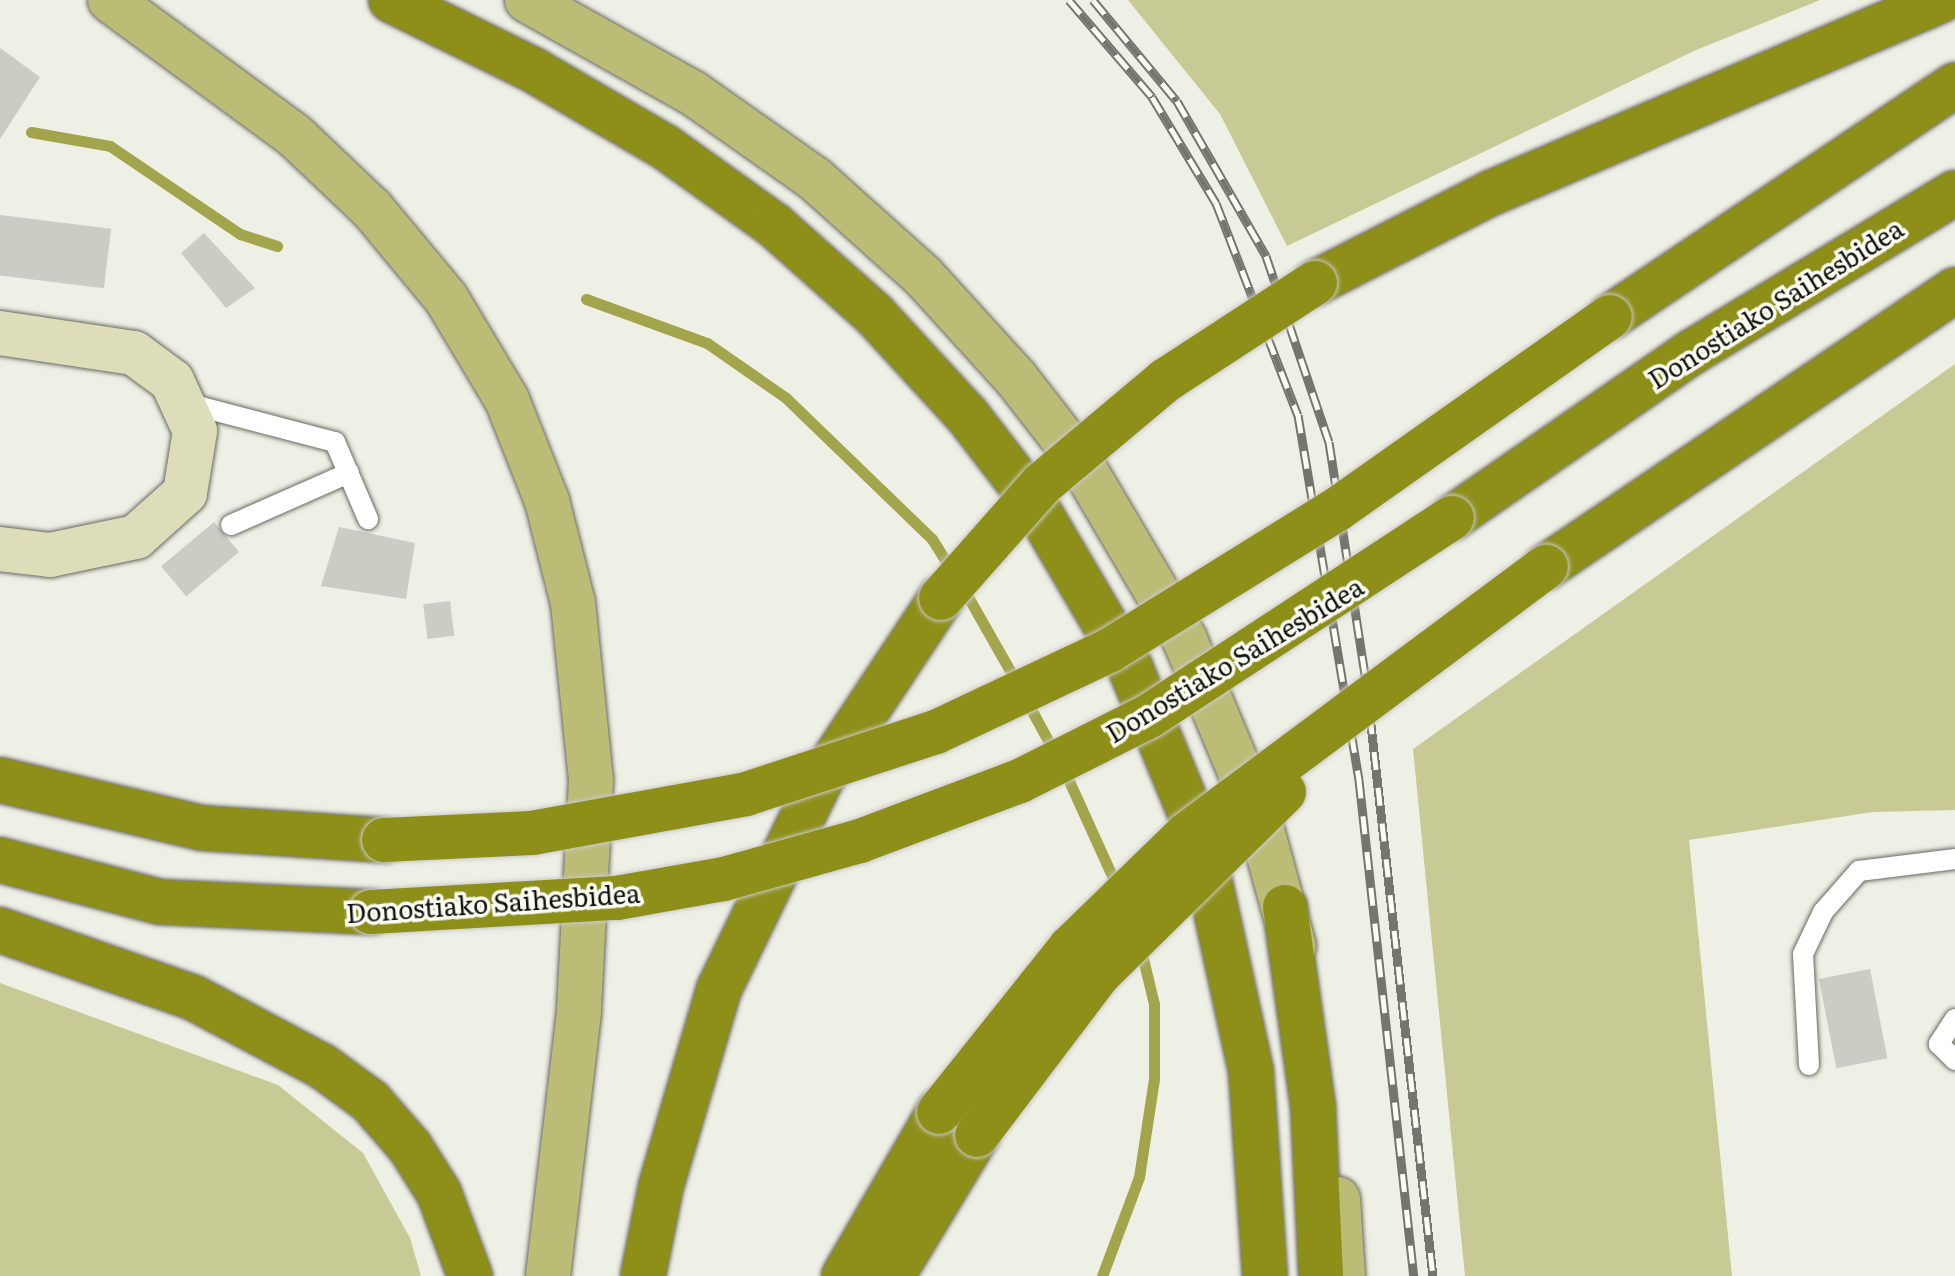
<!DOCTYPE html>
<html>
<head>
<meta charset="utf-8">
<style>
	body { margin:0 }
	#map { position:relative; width:1955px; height:1276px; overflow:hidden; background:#eeefe5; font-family:Literata,serif }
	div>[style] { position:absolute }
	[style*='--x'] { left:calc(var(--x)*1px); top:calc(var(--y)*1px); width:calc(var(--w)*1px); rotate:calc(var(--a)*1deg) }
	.green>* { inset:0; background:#c7ca95 }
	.stream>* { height:11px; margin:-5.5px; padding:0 5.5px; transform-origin:5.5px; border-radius:5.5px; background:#a2a54c }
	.building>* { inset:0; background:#cbccc3; transform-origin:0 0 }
	.roads { filter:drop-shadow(0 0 2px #6a6a62) drop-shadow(0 0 2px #6a6a62) }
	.lane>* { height:20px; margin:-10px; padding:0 10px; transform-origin:10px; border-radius:10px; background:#fff }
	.secondary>* { height:44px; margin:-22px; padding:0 22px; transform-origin:22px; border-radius:22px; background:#ddddba }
	.primary>* { height:44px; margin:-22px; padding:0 22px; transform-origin:22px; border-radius:22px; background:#bbbc75 }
	.highway>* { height:44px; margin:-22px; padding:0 22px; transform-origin:22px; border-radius:22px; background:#8d8f19 }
	.rail>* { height:9px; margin-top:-4.5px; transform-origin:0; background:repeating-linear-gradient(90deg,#fbfcf2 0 18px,#75756f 0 36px); box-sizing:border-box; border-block:2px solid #75756f }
	.bridges { filter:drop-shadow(0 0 2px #cacaca) drop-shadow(0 0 2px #cacaca) }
	.highway-bridge>* { height:44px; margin:-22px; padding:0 22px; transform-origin:22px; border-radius:22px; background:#8d8f19 }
	span { translate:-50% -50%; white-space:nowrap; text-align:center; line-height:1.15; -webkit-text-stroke:7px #fbfcf2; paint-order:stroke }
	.street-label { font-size:26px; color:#0f0f0c }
</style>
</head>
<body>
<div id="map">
	<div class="green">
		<div style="clip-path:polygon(1128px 0,1820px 0,1696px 50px,1287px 246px,1220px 114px)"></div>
		<div style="clip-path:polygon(1955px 364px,1955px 810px,1873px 812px,1689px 840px,1732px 1276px,1465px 1276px,1413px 749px)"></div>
		<div style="clip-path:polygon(0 983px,278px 1085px,363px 1153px,410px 1238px,421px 1276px,0 1276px)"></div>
	</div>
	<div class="stream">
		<div style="--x:31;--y:132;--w:80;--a:10"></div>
		<div style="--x:110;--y:146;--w:157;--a:34.1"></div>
		<div style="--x:240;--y:234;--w:39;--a:18"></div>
		<div style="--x:586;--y:299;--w:129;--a:20"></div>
		<div style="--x:707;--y:343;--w:96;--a:34.8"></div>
		<div style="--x:786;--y:398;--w:203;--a:44"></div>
		<div style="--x:932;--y:539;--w:38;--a:58"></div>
		<div style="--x:963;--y:588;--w:112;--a:60.4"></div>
		<div style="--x:1026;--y:700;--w:63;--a:61.4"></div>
		<div style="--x:1064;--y:770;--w:131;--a:65.6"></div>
		<div style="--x:1102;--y:1276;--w:106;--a:-69.5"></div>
		<div style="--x:1139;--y:1177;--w:99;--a:-81.3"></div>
		<div style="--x:1154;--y:1079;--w:75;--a:-90"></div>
		<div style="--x:1154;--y:1004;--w:60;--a:-103.6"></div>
	</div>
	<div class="building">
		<div style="clip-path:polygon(0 48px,40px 77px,0 139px)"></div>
		<div style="left:0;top:215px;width:112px;height:60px;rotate:7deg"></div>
		<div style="clip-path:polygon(204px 233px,255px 288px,226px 308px,181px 253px)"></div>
		<div style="left:214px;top:522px;width:39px;height:69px;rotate:50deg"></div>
		<div style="clip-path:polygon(339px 527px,415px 543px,406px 599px,321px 586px)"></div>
		<div style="left:450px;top:601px;width:35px;height:27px;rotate:83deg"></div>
		<div style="left:1870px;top:969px;width:91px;height:52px;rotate:79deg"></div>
	</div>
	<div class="roads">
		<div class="lane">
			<div style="--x:186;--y:403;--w:154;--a:14.7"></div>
			<div style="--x:335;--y:442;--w:84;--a:66.8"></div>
			<div style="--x:231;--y:525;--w:129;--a:-23.8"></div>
			<div style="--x:1955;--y:1019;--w:30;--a:123"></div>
			<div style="--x:1939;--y:1044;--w:23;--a:45"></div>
			<div style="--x:1809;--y:1065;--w:111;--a:-93.1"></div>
			<div style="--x:1803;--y:954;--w:47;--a:-64.5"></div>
			<div style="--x:1823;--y:912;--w:55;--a:-48.7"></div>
			<div style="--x:1859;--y:871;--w:97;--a:-7.1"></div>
		</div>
		<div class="secondary">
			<div style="--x:0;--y:333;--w:135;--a:8.5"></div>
			<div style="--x:134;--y:353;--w:47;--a:36.4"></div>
			<div style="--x:172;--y:381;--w:55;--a:65.3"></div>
			<div style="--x:195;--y:431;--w:63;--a:99.2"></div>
			<div style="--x:185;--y:493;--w:66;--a:138.1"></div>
			<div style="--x:136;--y:537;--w:88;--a:168.2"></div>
			<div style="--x:50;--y:555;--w:50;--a:-173.2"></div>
		</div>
		<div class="primary">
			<div style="--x:110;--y:0;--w:228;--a:36.3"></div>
			<div style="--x:294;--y:135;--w:108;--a:43.5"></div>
			<div style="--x:372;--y:209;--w:116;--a:50.3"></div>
			<div style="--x:446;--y:298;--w:119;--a:59.1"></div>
			<div style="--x:507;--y:400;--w:109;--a:68.4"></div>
			<div style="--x:547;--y:501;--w:105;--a:75.7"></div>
			<div style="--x:573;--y:603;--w:178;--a:84.2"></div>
			<div style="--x:591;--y:780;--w:232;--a:93"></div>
			<div style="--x:579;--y:1012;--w:266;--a:96.7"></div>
			<div style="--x:527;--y:0;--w:190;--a:29.3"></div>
			<div style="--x:693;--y:93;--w:149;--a:35.2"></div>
			<div style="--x:815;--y:179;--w:145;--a:41.9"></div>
			<div style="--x:923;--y:276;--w:137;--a:47.7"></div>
			<div style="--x:1015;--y:377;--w:103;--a:52.1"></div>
			<div style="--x:1078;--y:458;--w:211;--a:59.5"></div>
			<div style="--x:1185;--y:640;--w:186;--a:67.3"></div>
			<div style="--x:1257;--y:812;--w:139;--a:74.6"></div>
			<div style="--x:1338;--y:1199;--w:77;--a:86.3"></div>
		</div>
		<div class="highway">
			<div style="--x:391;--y:0;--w:161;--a:26.2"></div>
			<div style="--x:535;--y:71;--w:151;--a:30.3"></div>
			<div style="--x:665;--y:147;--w:134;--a:35.6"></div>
			<div style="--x:774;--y:225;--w:134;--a:41.7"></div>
			<div style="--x:874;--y:314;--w:137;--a:47.4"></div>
			<div style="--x:967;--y:415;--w:105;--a:52.4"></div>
			<div style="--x:1031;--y:498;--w:196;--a:59.6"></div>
			<div style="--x:1130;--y:667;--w:184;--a:67.6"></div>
			<div style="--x:1200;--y:837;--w:239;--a:77.7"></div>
			<div style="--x:1251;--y:1071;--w:205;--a:86.1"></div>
			<div style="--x:1315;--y:283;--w:198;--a:-27.1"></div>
			<div style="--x:1491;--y:193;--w:490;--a:-23.2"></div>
			<div style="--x:1610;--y:317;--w:416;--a:-33.9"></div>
			<div style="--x:1452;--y:518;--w:292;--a:-34.7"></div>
			<div style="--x:1692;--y:352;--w:307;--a:-31.2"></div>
			<div style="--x:1546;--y:567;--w:494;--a:-34.1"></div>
			<div style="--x:0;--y:780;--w:207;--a:13.4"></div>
			<div style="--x:201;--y:828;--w:183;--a:3.8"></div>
			<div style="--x:0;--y:860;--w:165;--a:14.7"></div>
			<div style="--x:160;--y:902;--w:211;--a:2.7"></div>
			<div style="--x:1285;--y:907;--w:200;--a:82"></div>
			<div style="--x:1313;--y:1105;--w:171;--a:87.3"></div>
			<div style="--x:0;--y:930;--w:206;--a:19.3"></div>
			<div style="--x:194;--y:998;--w:145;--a:28"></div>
			<div style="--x:322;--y:1066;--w:59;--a:36.1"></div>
			<div style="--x:370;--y:1101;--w:61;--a:49"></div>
			<div style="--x:410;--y:1147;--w:54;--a:57.8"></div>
			<div style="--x:439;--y:1193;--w:89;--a:69.5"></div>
			<div style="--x:643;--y:1276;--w:92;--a:-78.7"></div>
			<div style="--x:661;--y:1186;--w:205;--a:-73.6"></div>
			<div style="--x:719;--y:989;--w:231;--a:-64.1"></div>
			<div style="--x:820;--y:781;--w:219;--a:-56.5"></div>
			<div style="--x:844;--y:1276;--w:190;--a:-59.9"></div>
			<div style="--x:892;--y:1276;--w:165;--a:-58.9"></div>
		</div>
	</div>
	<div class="rail">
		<div style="--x:1069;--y:0;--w:128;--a:49.4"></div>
		<div style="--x:1152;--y:97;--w:124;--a:58.9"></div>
		<div style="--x:1216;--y:203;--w:227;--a:68.9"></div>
		<div style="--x:1298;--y:415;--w:370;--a:80.5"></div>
		<div style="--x:1359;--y:780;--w:499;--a:83.7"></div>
		<div style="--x:1093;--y:0;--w:131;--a:50.3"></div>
		<div style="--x:1177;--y:101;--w:179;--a:60.1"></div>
		<div style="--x:1266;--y:256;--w:196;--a:71.3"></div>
		<div style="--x:1329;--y:442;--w:241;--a:81.2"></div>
		<div style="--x:1366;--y:680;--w:600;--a:83.59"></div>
	</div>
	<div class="bridges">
		<div class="highway-bridge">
			<div style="--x:941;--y:598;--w:152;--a:-48.5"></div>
			<div style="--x:1042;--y:484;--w:162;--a:-40"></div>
			<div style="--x:1166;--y:380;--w:178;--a:-33.1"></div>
			<div style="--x:384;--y:840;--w:148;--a:-2.7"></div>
			<div style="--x:532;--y:833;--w:218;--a:-10.3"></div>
			<div style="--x:746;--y:794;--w:200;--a:-18.1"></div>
			<div style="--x:936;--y:732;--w:192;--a:-25.2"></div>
			<div style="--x:1110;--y:650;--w:266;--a:-31.8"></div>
			<div style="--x:1336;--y:510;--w:335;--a:-35.2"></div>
			<div style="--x:371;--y:912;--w:246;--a:-3.3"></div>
			<div style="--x:617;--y:898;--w:109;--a:-10.1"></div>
			<div style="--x:724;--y:879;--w:141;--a:-15.6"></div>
			<div style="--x:860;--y:841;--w:171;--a:-20.6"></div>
			<div style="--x:1020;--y:781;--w:144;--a:-26.7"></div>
			<div style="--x:1149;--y:716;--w:362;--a:-33.2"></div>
			<div style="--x:939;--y:1112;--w:210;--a:-51.4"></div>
			<div style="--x:1070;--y:948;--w:162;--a:-44.2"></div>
			<div style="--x:1186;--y:835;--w:449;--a:-36.7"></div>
			<div style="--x:977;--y:1135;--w:201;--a:-52.9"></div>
			<div style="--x:1098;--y:975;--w:261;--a:-44.5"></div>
		</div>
	</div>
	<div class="street-label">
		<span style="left:1775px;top:303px;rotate:-32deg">Donostiako Saihesbidea</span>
		<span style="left:1234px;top:659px;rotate:-31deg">Donostiako Saihesbidea</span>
		<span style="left:493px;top:902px;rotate:-4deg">Donostiako Saihesbidea</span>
	</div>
</div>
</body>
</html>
